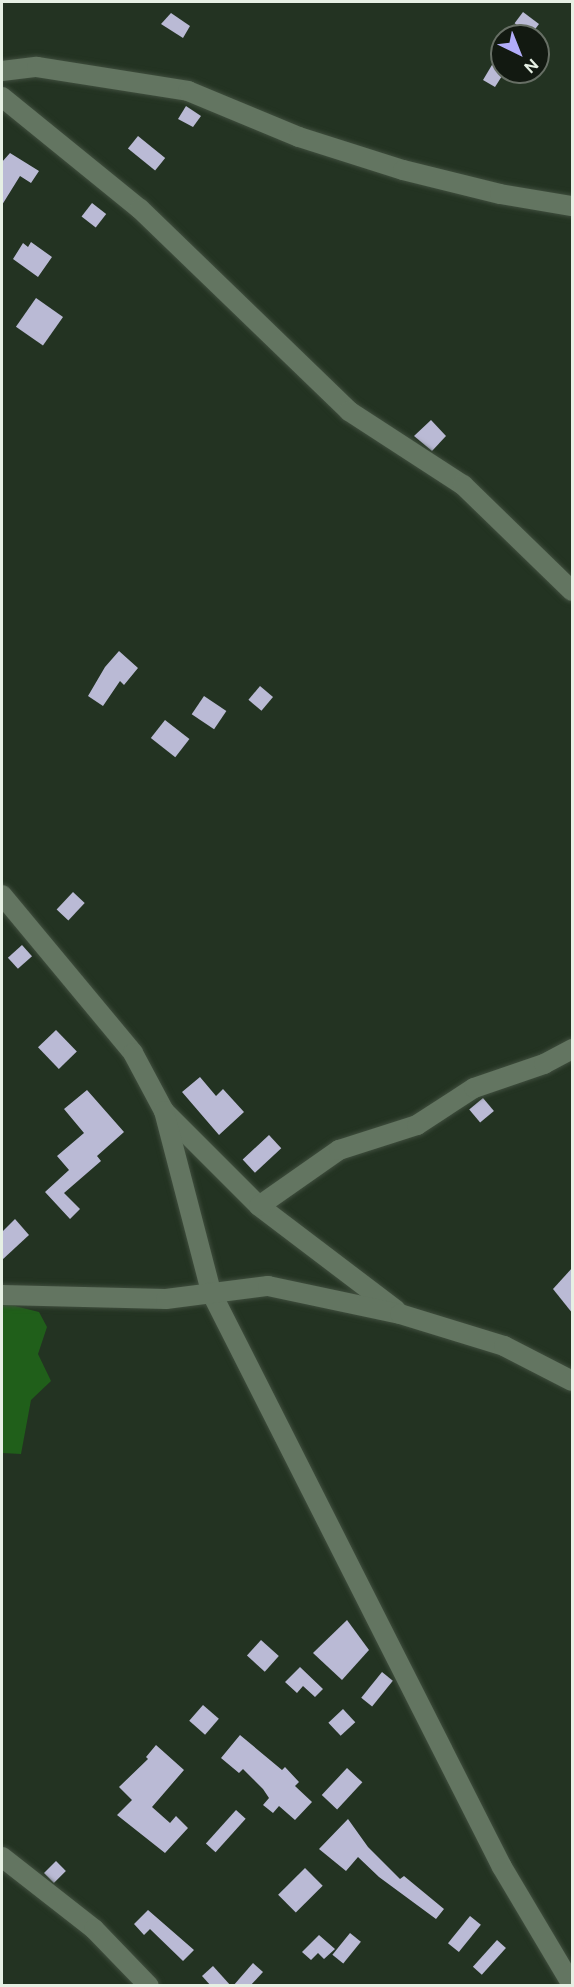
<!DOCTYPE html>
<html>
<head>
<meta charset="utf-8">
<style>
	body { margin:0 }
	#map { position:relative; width:574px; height:1987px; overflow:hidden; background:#233322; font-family:Figtree,sans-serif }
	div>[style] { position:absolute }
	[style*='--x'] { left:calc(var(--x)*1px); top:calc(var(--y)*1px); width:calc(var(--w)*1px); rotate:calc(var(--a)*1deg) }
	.water>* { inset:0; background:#205f1a }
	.building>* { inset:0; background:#babad5; transform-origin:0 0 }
	.roads { filter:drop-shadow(0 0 2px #404e3e) drop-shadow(0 0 2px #404e3e) }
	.minor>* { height:20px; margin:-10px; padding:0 10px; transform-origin:10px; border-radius:10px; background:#637561 }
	span { translate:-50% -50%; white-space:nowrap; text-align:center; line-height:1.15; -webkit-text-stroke:6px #121911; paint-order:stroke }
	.frame { position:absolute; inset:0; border:3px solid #e6f0e4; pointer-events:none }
	.north { position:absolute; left:490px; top:24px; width:60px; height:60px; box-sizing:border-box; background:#121911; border:2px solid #676f65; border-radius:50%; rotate:137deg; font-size:16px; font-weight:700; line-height:24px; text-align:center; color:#e6f0e4 }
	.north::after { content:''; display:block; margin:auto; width:21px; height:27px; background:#b2adfa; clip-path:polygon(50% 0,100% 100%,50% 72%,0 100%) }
</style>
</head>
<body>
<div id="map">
	<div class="water">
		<div style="clip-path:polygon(7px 1304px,39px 1312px,47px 1327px,38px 1354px,51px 1381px,31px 1400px,21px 1454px,2px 1453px,2px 1306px)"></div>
	</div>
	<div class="building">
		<div style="left:523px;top:12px;width:20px;height:14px;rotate:37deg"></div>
		<div style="clip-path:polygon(171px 13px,190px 26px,183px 38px,161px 24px)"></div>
		<div style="clip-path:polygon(502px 48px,502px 76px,495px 87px,483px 80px)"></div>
		<div style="clip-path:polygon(186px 106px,201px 116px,193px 127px,178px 119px)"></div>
		<div style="left:138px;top:136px;width:35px;height:16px;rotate:39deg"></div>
		<div style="clip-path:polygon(10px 153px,39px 171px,31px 183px,20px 176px,2px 205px,2px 162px)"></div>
		<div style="left:92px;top:203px;width:18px;height:17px;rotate:38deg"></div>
		<div style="clip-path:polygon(31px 242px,52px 257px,38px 277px,13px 259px,23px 243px,28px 247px)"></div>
		<div style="left:36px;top:298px;width:33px;height:35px;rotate:35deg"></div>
		<div style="clip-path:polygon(431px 420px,446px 436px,432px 451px,414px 436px)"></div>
		<div style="clip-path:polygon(119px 651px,138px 668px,124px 685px,120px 681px,103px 706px,88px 696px,105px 667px)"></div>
		<div style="left:260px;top:686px;width:17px;height:18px;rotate:40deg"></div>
		<div style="left:204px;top:696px;width:27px;height:22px;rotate:34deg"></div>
		<div style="left:165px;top:720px;width:31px;height:23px;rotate:38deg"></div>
		<div style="left:73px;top:892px;width:16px;height:24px;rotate:43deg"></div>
		<div style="left:22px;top:945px;width:15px;height:19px;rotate:48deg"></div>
		<div style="left:56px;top:1030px;width:30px;height:25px;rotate:46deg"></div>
		<div style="clip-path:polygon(200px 1077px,216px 1096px,223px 1089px,244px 1112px,219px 1135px,182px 1092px)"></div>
		<div style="clip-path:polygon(87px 1090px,124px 1132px,97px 1156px,101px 1161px,64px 1193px,80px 1209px,70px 1219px,45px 1192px,69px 1170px,57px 1156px,84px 1133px,64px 1109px)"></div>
		<div style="left:483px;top:1098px;width:17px;height:18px;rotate:50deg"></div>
		<div style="left:269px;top:1135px;width:18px;height:36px;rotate:47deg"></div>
		<div style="clip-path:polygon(15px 1219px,29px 1235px,2px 1260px,2px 1232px)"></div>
		<div style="clip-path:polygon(573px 1267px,573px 1314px,553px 1289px)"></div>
		<div style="clip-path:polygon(347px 1620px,369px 1650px,342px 1680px,313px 1653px)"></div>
		<div style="left:261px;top:1640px;width:24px;height:21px;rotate:42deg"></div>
		<div style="clip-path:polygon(300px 1667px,323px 1689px,315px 1697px,303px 1686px,297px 1693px,285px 1682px)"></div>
		<div style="left:382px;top:1672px;width:14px;height:33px;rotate:39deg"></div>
		<div style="left:203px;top:1705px;width:21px;height:21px;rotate:41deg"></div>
		<div style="left:343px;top:1709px;width:18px;height:20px;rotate:47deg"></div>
		<div style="clip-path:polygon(240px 1735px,282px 1770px,285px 1767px,299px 1782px,295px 1786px,312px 1802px,295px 1820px,279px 1806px,273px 1813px,263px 1805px,269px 1798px,263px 1789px,243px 1769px,239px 1773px,221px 1758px)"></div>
		<div style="clip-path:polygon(156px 1745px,184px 1770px,152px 1807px,170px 1823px,176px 1816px,188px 1828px,165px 1853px,117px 1815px,132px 1800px,119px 1787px,148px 1759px,146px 1757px)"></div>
		<div style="left:347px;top:1768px;width:21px;height:37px;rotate:43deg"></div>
		<div style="left:236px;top:1810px;width:13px;height:45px;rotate:42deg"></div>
		<div style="clip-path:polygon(348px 1819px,368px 1847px,400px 1879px,404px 1876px,444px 1909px,436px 1919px,379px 1877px,358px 1857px,346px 1871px,319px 1849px)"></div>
		<div style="left:56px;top:1861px;width:14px;height:17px;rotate:45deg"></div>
		<div style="left:305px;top:1868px;width:25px;height:38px;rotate:45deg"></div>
		<div style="clip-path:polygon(148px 1910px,194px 1950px,183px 1961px,150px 1929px,144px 1935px,134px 1924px)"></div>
		<div style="left:470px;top:1916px;width:14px;height:35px;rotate:39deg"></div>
		<div style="left:350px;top:1933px;width:14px;height:28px;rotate:39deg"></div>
		<div style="clip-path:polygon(319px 1935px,335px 1949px,324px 1959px,318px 1953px,311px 1960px,302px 1952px)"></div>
		<div style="left:497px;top:1940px;width:12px;height:36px;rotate:42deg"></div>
		<div style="clip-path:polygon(253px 1963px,263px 1972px,250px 1986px,233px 1986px)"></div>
		<div style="clip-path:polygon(213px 1966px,231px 1986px,211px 1986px,202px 1976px)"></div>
	</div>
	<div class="roads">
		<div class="minor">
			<div style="--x:2;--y:71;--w:35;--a:-7"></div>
			<div style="--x:37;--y:67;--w:153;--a:9"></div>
			<div style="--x:188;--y:91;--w:120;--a:22.5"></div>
			<div style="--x:299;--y:137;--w:109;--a:17.6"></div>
			<div style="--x:403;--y:170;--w:100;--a:13.9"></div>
			<div style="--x:500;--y:194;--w:73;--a:9.5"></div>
			<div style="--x:2;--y:97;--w:178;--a:39.1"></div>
			<div style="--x:140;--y:209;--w:291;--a:44"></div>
			<div style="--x:349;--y:411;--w:136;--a:33"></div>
			<div style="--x:463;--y:485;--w:152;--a:44.2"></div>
			<div style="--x:2;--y:895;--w:205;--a:50.3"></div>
			<div style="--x:133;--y:1053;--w:66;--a:61.9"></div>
			<div style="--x:164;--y:1111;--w:134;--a:45"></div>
			<div style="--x:259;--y:1206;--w:172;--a:37.2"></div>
			<div style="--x:164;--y:1111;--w:187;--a:75.4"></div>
			<div style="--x:211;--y:1292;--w:644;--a:63.16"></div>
			<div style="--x:502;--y:1867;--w:137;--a:59.3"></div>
			<div style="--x:259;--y:1206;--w:98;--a:-35"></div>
			<div style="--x:339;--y:1150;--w:82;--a:-17.8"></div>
			<div style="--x:417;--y:1125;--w:68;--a:-33"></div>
			<div style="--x:474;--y:1088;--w:74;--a:-18.9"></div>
			<div style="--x:544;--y:1064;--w:32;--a:-28"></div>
			<div style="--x:2;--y:1295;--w:164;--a:1.4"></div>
			<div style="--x:166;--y:1299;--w:103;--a:-7.3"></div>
			<div style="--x:268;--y:1286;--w:135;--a:12"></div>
			<div style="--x:400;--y:1314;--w:109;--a:17.1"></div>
			<div style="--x:504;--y:1346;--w:76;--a:27.2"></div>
			<div style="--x:2;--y:1857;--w:117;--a:38"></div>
			<div style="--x:94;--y:1929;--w:79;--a:46"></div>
		</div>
	</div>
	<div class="frame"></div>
	<div class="north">N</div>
</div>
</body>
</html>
